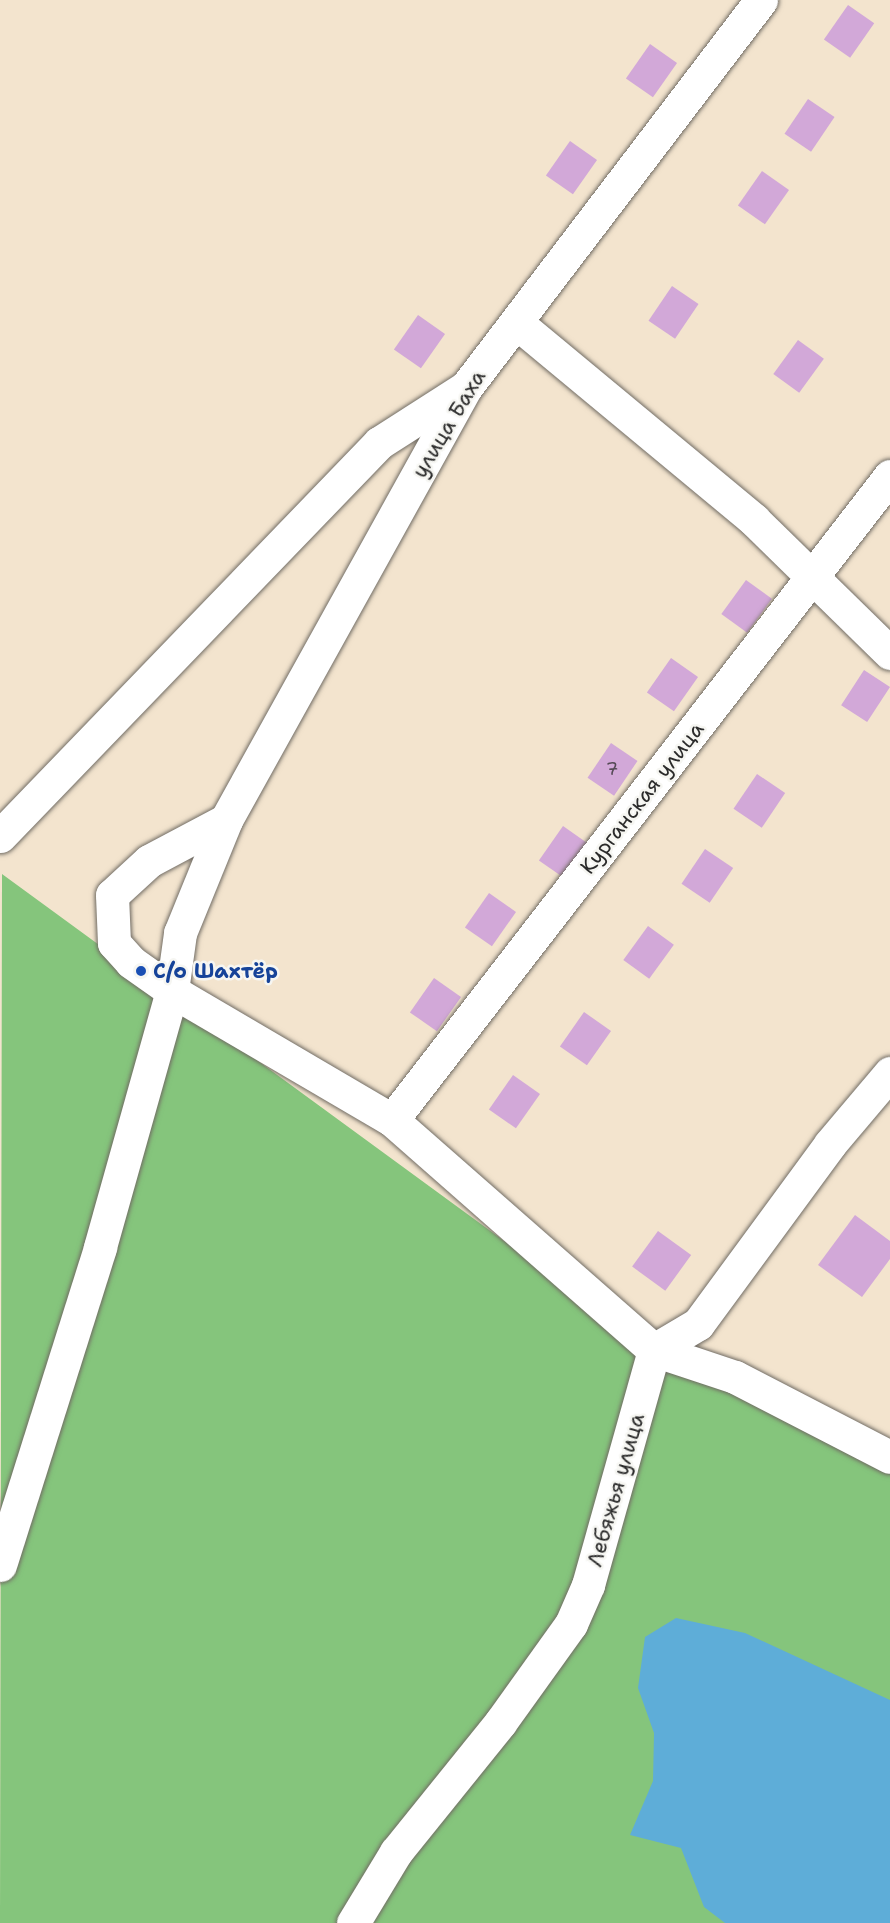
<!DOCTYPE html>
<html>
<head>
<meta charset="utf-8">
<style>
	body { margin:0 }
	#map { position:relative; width:890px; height:1923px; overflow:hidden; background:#f3e4ce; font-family:"Shantell Sans",sans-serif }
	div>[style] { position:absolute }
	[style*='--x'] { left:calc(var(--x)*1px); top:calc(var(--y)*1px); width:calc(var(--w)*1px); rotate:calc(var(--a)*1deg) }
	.green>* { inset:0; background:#85c57c }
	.water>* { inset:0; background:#5eadd8 }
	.building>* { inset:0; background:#d2a8d8; transform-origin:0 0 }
	.roads { filter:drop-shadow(0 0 2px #716c64) drop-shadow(0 0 2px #716c64) }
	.minor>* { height:33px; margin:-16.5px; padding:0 16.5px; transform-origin:16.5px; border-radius:16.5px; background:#fff }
	.dots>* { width:16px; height:16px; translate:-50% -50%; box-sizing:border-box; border:3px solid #f6f6f2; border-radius:50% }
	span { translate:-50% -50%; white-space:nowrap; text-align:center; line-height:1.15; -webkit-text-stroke:5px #f6f6f2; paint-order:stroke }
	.number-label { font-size:18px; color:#554a56 }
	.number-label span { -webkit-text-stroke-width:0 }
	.street-label { font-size:21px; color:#2b2b2b }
	.transit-label { font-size:21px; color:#164399; font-weight:700 }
	.left { translate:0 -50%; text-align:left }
</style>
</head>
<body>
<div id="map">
	<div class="green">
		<div style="clip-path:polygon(2px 874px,544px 1270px,890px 1455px,890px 1923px,0 1923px)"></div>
	</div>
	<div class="water">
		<div style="clip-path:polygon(676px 1618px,745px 1633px,890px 1700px,890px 1923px,725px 1923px,704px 1907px,681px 1848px,630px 1835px,653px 1781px,654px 1733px,638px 1688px,645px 1637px)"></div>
	</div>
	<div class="building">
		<div style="left:848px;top:5px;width:32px;height:42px;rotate:35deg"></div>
		<div style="left:650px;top:44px;width:33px;height:42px;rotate:35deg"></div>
		<div style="left:808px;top:99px;width:32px;height:42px;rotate:34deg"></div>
		<div style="left:570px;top:141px;width:33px;height:42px;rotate:35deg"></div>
		<div style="left:762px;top:171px;width:33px;height:42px;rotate:35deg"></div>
		<div style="left:672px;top:286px;width:32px;height:42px;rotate:34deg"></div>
		<div style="left:418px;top:315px;width:33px;height:42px;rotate:35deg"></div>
		<div style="left:798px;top:340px;width:32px;height:42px;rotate:36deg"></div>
		<div style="left:746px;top:580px;width:32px;height:42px;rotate:36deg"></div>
		<div style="left:671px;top:658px;width:33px;height:42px;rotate:35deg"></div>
		<div style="left:864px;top:670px;width:31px;height:42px;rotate:33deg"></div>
		<div style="left:611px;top:743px;width:32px;height:42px;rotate:34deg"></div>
		<div style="left:757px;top:774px;width:34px;height:42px;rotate:34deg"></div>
		<div style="left:563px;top:826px;width:33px;height:42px;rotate:35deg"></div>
		<div style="left:705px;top:849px;width:34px;height:42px;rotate:34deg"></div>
		<div style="left:489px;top:893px;width:33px;height:42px;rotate:35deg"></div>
		<div style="left:648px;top:926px;width:32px;height:42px;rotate:36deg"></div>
		<div style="left:434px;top:978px;width:33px;height:42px;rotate:35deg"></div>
		<div style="left:584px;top:1012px;width:33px;height:42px;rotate:35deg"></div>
		<div style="left:513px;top:1075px;width:33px;height:42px;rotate:35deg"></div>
		<div style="clip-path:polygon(855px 1215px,890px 1241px,890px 1259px,862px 1297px,818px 1265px)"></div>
		<div style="left:658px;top:1231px;width:41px;height:44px;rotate:36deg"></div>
	</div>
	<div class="roads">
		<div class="minor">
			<div style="--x:517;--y:323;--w:308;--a:39.7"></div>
			<div style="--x:754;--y:520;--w:190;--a:44.4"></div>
			<div style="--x:226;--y:820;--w:87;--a:152"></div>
			<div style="--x:149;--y:861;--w:50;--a:137.4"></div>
			<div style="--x:112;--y:895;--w:48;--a:87.6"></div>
			<div style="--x:114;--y:943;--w:25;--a:48"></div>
			<div style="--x:131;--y:962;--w:50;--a:35.3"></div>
			<div style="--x:172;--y:991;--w:59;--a:-82.1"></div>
			<div style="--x:180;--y:933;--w:122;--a:-67.8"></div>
			<div style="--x:226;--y:820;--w:496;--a:-61"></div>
			<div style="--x:467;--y:386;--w:485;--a:-52.7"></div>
			<div style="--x:0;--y:836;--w:546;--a:-46.04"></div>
			<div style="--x:379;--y:443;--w:100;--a:-32.7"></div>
			<div style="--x:392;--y:1120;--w:814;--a:-52.29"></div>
			<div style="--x:0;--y:1565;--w:333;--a:-72.5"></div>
			<div style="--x:100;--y:1247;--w:266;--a:-74.3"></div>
			<div style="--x:172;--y:991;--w:255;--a:30.4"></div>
			<div style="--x:392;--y:1120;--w:349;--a:41.3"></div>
			<div style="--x:654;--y:1350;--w:85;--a:18.4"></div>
			<div style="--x:735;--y:1377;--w:174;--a:27.3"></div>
			<div style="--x:353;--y:1923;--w:83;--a:-58.8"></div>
			<div style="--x:396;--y:1852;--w:166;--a:-51.1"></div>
			<div style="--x:500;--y:1723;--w:122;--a:-54.4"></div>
			<div style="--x:571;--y:1624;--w:43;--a:-66.4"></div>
			<div style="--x:588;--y:1585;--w:244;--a:-74.3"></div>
			<div style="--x:654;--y:1350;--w:51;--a:-30.6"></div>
			<div style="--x:698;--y:1324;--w:223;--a:-53.7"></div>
			<div style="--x:830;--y:1144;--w:93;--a:-49.8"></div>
		</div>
	</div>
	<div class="dots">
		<div style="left:141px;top:971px;background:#1a4fb4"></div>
	</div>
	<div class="number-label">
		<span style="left:612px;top:769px">7</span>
	</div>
	<div class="street-label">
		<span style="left:449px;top:424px;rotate:-59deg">улица Баха</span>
		<span style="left:642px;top:798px;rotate:-52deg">Курганская улица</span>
		<span style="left:616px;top:1490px;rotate:-74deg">Лебяжья улица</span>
	</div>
	<div class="transit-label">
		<span class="left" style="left:153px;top:971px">С/о Шахтёр</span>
	</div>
</div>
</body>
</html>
